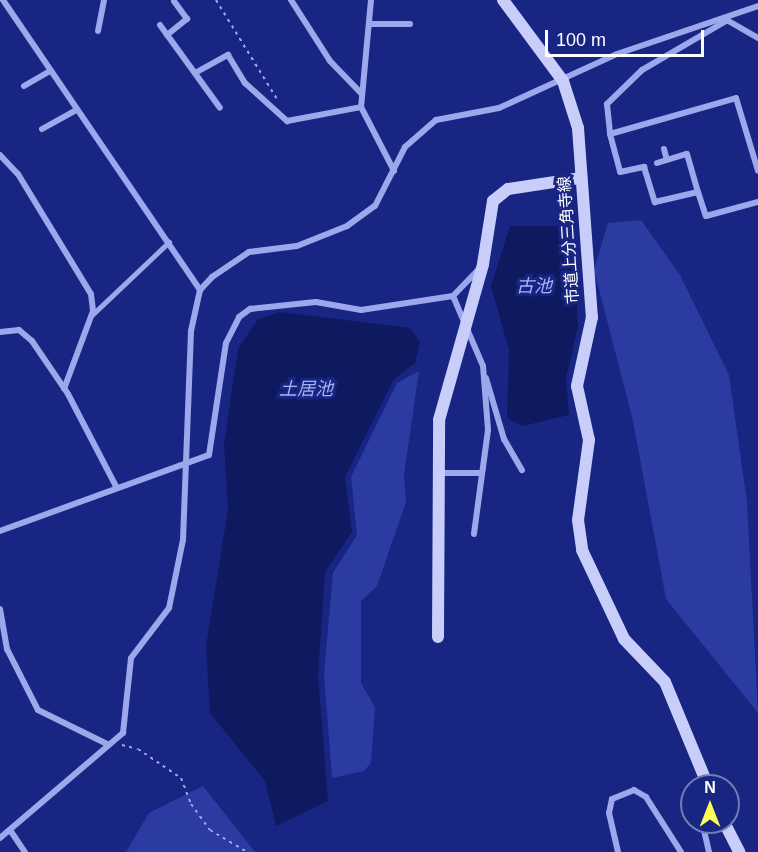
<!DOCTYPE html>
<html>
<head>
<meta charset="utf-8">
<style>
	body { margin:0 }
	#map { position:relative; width:758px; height:852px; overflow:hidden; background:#182583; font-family:Helvetica,"Noto Sans JP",sans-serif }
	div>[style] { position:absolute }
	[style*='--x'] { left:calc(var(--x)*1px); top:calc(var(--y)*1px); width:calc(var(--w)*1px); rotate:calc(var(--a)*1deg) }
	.green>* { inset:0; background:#2b3ba2 }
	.water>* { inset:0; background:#0f1960 }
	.path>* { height:2px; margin-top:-1px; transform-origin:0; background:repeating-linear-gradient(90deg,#9ca7ec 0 3px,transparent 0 7.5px) }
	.lane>* { height:4.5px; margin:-2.25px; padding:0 2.25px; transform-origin:2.25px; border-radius:2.25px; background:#9ca7ec }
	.street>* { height:6px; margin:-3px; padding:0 3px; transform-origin:3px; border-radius:3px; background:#9ca7ec }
	.secondary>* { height:12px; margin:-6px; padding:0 6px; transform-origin:6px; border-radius:6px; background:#c8cef9 }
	span { translate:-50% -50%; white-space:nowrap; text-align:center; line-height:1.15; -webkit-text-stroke:6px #182583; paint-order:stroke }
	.street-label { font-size:16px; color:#fff }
	.water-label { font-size:18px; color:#a7b2f4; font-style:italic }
	.north { position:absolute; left:680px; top:774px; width:60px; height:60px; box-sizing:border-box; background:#182583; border:2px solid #747cb5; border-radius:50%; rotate:0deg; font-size:16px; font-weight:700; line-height:24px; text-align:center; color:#fff }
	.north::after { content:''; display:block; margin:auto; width:21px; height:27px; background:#fbff57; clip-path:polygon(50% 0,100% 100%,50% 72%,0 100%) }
	.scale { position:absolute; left:545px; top:30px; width:159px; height:27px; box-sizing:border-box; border:3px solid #fff; border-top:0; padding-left:8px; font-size:18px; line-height:21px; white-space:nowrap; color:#fff; -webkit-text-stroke:4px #182583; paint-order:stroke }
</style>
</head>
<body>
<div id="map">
	<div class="green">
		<div style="clip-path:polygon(641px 220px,680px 275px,729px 375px,747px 502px,758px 713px,666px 599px,633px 421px,594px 270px,608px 223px)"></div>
		<div style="clip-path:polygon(419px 371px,404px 475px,406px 502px,377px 586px,361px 601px,361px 683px,375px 707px,371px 763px,364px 771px,332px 778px,324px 674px,333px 573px,357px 535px,351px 477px,397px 383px)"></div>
		<div style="clip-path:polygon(203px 786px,255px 852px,126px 852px,149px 813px)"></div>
	</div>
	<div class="water">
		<div style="clip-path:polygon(510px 226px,572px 226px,578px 327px,566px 378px,569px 415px,522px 426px,507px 418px,509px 350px,491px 286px)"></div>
		<div style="clip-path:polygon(280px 312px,410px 328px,420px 342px,415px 363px,394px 379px,345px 477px,352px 532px,325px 572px,318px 675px,328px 801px,276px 826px,265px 781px,210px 713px,206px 646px,228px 510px,224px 444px,238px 349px,258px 319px)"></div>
	</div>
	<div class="path">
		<div style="--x:216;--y:0;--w:116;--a:58.4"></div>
		<div style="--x:122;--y:745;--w:16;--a:14"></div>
		<div style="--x:138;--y:749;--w:52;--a:34"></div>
		<div style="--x:181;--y:778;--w:28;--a:69"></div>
		<div style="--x:191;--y:804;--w:32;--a:54"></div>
		<div style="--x:210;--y:830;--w:43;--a:30.7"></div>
	</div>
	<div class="lane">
		<div style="--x:92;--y:315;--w:106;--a:-43.5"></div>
	</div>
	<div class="street">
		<div style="--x:3;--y:0;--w:351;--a:55.8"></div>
		<div style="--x:291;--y:0;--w:72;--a:57.4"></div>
		<div style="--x:330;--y:61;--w:45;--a:45.9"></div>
		<div style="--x:371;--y:0;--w:107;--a:95.3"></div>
		<div style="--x:361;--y:107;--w:72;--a:62.7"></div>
		<div style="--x:725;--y:19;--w:38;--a:30"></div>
		<div style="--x:726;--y:21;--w:97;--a:149.7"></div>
		<div style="--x:642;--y:70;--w:49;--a:135.8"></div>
		<div style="--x:607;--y:104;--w:30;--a:84"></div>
		<div style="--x:610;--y:134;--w:39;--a:75"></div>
		<div style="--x:620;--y:172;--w:25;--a:-12"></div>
		<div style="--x:644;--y:167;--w:37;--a:73"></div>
		<div style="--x:655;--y:202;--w:44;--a:-13.1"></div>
		<div style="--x:698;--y:192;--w:25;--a:72"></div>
		<div style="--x:706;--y:216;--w:54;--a:-15.1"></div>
		<div style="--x:371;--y:24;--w:39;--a:0"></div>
		<div style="--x:160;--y:25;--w:102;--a:54.1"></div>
		<div style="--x:98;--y:31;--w:32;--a:-79"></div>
		<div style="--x:167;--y:35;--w:26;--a:-39"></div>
		<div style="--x:187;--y:19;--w:22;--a:-126"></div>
		<div style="--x:195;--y:73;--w:38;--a:-29"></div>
		<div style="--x:228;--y:55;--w:33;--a:59"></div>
		<div style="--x:245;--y:83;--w:57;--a:42.1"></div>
		<div style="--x:287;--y:121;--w:75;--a:-10.7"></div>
		<div style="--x:24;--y:86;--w:28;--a:-30"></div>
		<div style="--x:42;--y:129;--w:39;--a:-29"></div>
		<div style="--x:610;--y:134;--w:131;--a:-15.9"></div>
		<div style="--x:736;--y:98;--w:76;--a:73.2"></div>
		<div style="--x:664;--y:149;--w:11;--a:75"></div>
		<div style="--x:0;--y:155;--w:26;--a:47"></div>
		<div style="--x:18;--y:174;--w:140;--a:58.7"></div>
		<div style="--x:91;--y:294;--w:17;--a:83"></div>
		<div style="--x:93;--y:311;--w:83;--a:110.4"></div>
		<div style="--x:657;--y:163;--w:31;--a:-17"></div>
		<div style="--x:687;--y:154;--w:40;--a:74"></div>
		<div style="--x:453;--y:296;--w:39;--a:-46"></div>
		<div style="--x:0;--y:332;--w:19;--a:-6"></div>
		<div style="--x:19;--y:330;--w:17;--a:40"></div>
		<div style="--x:32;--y:341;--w:64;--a:55.8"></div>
		<div style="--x:68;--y:394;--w:106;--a:62.5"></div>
		<div style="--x:486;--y:378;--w:64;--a:73.6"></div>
		<div style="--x:504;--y:439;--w:36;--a:60"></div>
		<div style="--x:439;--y:473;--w:43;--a:0"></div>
		<div style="--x:0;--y:531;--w:222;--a:-20"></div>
		<div style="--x:209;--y:455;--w:113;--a:-81.4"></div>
		<div style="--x:226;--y:343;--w:29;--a:-63"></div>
		<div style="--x:239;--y:317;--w:14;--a:-36"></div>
		<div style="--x:250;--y:309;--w:66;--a:-6.1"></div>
		<div style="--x:316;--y:302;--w:46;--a:10.1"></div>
		<div style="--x:361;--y:310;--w:93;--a:-8.7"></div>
		<div style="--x:453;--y:296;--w:76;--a:66.8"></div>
		<div style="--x:483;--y:366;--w:64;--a:85.5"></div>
		<div style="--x:488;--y:430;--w:105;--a:97.7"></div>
		<div style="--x:0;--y:609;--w:41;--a:80.1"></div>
		<div style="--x:7;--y:649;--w:68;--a:63.1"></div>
		<div style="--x:38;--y:710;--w:77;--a:26.2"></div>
		<div style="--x:10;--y:830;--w:27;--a:56"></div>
		<div style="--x:0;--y:838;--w:162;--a:-40.5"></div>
		<div style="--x:123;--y:733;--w:75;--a:-83.9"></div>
		<div style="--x:131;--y:658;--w:63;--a:-52.8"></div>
		<div style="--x:169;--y:608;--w:69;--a:-78.4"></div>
		<div style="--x:183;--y:540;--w:209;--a:-87.8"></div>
		<div style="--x:191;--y:331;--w:42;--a:-77.6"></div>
		<div style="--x:200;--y:290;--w:18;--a:-47"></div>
		<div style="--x:212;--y:277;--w:45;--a:-34"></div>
		<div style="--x:249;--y:252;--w:48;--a:-7.1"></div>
		<div style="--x:297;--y:246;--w:54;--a:-21.8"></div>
		<div style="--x:347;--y:226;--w:34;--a:-36"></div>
		<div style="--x:375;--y:206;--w:66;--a:-63"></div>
		<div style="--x:405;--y:147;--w:41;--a:-41.1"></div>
		<div style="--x:436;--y:120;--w:64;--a:-10.8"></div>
		<div style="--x:499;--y:108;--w:130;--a:-24.6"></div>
		<div style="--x:617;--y:54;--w:149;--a:-18.8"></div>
		<div style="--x:618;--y:852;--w:40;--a:-103"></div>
		<div style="--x:609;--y:813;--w:14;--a:-78"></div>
		<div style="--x:612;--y:799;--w:24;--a:-22"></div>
		<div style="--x:634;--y:790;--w:14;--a:30"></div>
		<div style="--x:646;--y:797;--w:65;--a:57.5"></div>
		<div style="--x:709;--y:852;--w:27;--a:-103"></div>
		<div style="--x:703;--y:826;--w:14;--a:-17"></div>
	</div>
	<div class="secondary">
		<div style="--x:503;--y:0;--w:101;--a:53.5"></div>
		<div style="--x:563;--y:81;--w:49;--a:72.3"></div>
		<div style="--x:578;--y:128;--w:190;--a:85.8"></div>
		<div style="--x:592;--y:317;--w:71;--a:102.3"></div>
		<div style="--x:577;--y:386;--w:55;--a:77.5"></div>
		<div style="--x:589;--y:440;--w:81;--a:97.8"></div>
		<div style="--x:578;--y:520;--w:30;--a:82"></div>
		<div style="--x:582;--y:550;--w:98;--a:64.7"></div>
		<div style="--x:624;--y:639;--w:59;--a:46.4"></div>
		<div style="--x:665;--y:682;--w:113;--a:67.5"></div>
		<div style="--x:438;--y:637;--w:217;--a:-89.7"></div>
		<div style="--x:439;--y:420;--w:162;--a:-74.2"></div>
		<div style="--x:483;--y:264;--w:64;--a:-81"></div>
		<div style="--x:493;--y:201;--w:19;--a:-39"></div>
		<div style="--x:508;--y:189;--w:74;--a:-8.6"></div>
		<div style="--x:724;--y:822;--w:34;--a:63"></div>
	</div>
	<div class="street-label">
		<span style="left:569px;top:240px;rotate:-94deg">市道上分三角寺線</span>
	</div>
	<div class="water-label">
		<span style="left:534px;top:286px">古池</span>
		<span style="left:306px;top:389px">土居池</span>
	</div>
	<div class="north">N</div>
	<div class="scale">100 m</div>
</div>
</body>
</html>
